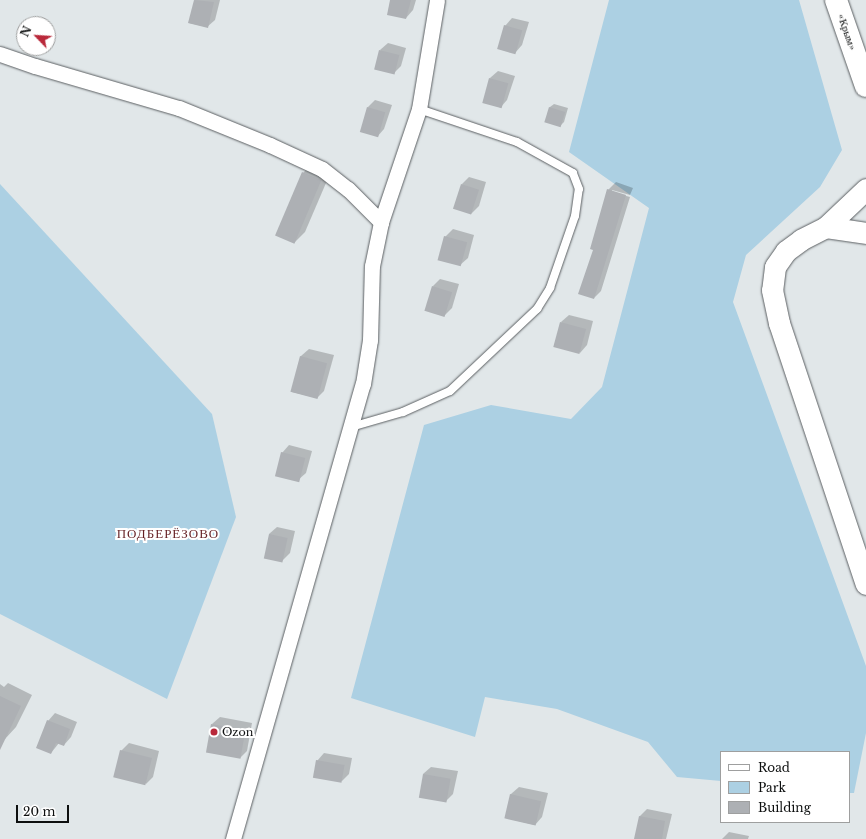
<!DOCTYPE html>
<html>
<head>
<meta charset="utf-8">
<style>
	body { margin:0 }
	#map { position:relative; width:866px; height:839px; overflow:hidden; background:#e1e7e9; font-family:"Libre Baskerville",serif }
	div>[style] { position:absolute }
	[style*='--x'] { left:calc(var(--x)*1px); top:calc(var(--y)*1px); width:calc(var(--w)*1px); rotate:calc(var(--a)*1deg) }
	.green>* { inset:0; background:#acd0e3 }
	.shadow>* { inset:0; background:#0003 }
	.building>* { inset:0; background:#adb0b4; transform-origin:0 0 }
	.roads { filter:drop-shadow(0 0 1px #5b5f62) drop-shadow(0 0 1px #5b5f62) }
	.service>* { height:8px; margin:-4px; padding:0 4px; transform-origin:4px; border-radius:4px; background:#fff }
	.minor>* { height:15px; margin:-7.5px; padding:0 7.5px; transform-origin:7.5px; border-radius:7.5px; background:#fff }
	.secondary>* { height:21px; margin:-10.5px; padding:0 10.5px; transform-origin:10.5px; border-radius:10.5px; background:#fff }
	.trunk>* { height:22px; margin:-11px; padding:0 11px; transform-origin:11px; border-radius:11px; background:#fff }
	.dots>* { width:11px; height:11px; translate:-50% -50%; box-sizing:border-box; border:2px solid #fff; border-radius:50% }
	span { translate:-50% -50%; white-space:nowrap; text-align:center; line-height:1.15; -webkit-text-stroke:4px #fff; paint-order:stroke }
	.street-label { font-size:11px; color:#0d0f0f }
	.poi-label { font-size:11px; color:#0d0f0f }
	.left { translate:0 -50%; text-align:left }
	.quarter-label { font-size:13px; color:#641f23; letter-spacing:1px }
	.legend { position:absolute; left:720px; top:751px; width:130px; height:72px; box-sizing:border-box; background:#fff; border:1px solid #9e9f9f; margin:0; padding:5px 7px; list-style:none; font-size:12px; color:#0d0f0f }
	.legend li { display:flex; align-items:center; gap:8px; height:20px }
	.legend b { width:20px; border:1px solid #9e9f9f }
	.north { position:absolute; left:16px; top:16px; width:40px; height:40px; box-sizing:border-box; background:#fff; border:1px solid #9e9f9f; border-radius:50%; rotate:295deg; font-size:11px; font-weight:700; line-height:16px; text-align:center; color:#0d0f0f }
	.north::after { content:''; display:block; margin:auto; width:14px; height:18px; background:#b9283a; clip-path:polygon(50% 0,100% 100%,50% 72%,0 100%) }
	.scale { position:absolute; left:16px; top:805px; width:53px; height:18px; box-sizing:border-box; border:2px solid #0d0f0f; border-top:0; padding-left:5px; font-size:12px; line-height:14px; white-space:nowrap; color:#0d0f0f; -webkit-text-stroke:3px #fff; paint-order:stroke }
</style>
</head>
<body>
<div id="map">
	<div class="green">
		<div style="clip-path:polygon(609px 0,799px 0,842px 150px,820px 187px,746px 255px,733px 302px,866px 666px,866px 733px,854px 793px,849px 793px,849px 752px,721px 752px,721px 781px,677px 777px,648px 742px,557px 709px,485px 697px,475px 737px,351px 698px,424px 425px,491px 405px,571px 419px,602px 387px,649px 208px,569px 152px)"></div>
		<div style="clip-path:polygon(0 184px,212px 414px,236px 517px,167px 699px,0 614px)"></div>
	</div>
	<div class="shadow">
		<div style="clip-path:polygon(195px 0,220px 0,215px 20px,207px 27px,189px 23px)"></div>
		<div style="clip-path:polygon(391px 0,416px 0,413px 10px,406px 18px)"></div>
		<div style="clip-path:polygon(512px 18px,529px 22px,522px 45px,515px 53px,505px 26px)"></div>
		<div style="clip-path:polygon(388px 43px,406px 48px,401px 66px,394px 73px,380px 50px)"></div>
		<div style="clip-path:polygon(498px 71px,515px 76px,507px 100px,500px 108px,490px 78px)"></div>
		<div style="clip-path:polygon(375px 100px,392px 105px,384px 129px,377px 137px,368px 107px)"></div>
		<div style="clip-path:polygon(554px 104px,568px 108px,564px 122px,560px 126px,546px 121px,550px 107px)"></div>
		<div style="clip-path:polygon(314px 162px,332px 169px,305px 232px,294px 243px,303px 173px)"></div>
		<div style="clip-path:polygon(469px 177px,486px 182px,479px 206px,471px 214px,462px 184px)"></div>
		<div style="clip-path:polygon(616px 182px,633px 188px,630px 195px,612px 190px,612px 192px,630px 197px,601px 291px,594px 298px,608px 190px)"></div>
		<div style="clip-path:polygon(453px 229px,474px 235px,468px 258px,460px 265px,445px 237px)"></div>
		<div style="clip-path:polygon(440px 279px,459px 284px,452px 308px,444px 316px,433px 286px)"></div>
		<div style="clip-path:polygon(569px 315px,593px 321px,587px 345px,580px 353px,561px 322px)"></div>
		<div style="clip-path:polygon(309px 349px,334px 355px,324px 391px,317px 398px,292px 392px,301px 356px)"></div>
		<div style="clip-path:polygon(289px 445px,312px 451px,306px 473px,298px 480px,282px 453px)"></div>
		<div style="clip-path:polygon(277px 527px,295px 531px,290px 553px,282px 561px,269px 534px)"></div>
		<div style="clip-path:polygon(8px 683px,32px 695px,16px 727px,5px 739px,0 736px,0 684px,4px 687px)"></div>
		<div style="clip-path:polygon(55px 713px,77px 722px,71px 737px,64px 745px,59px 743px,51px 753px,48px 721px)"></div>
		<div style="clip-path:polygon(220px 717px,252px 723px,247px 751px,240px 758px,212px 724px)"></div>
		<div style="clip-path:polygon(129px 743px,159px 751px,153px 777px,146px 784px,121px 751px)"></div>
		<div style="clip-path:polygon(324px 753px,352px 758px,349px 774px,342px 781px,317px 761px)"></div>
		<div style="clip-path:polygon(431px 767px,458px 771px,453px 794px,446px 801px,423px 774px)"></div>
		<div style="clip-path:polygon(519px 787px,548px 793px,542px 817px,535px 825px,506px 818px,511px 794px)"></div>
		<div style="clip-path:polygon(647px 809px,672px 814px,666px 839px,635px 839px,640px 816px)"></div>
		<div style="clip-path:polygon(729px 832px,749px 836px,748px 839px,722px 839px)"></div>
	</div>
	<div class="building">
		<div style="clip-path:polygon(194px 0,214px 2px,208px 28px,188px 23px)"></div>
		<div style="clip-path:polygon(390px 0,411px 0,406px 19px,387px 15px)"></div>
		<div style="left:504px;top:25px;width:19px;height:25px;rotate:16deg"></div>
		<div style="left:379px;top:50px;width:21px;height:20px;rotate:14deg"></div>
		<div style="left:489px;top:78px;width:20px;height:26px;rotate:15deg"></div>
		<div style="left:367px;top:107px;width:19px;height:26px;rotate:16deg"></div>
		<div style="left:549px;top:107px;width:17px;height:16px;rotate:17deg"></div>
		<div style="left:302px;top:172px;width:21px;height:69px;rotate:23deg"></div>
		<div style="left:461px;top:184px;width:19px;height:26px;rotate:18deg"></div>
		<div style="clip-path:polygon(607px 189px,626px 195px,594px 299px,578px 294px,593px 250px,590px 249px)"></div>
		<div style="left:444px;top:236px;width:24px;height:25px;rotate:15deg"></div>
		<div style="left:432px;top:286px;width:21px;height:26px;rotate:17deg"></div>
		<div style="left:560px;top:322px;width:27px;height:26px;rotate:15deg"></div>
		<div style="left:300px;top:356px;width:28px;height:37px;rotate:15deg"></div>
		<div style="left:281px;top:452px;width:25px;height:25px;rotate:14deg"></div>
		<div style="left:269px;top:534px;width:19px;height:25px;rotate:12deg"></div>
		<div style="clip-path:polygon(0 696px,21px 706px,0 750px)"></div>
		<div style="clip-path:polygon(47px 720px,70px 729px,64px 746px,56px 743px,51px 754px,36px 748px)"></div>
		<div style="left:211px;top:724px;width:35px;height:29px;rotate:10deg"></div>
		<div style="left:120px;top:750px;width:33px;height:28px;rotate:14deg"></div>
		<div style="left:316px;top:760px;width:29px;height:18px;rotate:10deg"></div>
		<div style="left:423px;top:774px;width:28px;height:24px;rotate:10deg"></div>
		<div style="left:510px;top:794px;width:32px;height:25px;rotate:13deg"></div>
		<div style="clip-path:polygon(639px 816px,665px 821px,662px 839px,634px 839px)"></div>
	</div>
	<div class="roads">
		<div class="service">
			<div style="--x:351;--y:427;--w:54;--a:-16.1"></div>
			<div style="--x:403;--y:412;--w:51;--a:-24.1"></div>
			<div style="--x:450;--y:391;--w:120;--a:-43.3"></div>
			<div style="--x:537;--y:309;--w:25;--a:-58"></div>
			<div style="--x:550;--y:288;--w:76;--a:-70.9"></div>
			<div style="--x:575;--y:216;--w:27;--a:-82"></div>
			<div style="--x:579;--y:189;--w:17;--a:-111"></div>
			<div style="--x:573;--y:173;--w:64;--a:-151"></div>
			<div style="--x:517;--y:142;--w:103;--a:-161.4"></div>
		</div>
		<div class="minor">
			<div style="--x:0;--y:54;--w:37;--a:19"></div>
			<div style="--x:35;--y:66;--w:150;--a:16.3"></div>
			<div style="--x:179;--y:108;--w:98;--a:22.1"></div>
			<div style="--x:270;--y:145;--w:57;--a:24.8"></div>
			<div style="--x:322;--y:169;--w:33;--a:38"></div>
			<div style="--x:348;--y:189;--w:47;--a:45"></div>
			<div style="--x:233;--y:839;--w:473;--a:-74.1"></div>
			<div style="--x:363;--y:384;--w:45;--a:-81"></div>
			<div style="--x:370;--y:340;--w:74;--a:-88.5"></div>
			<div style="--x:372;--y:266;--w:45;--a:-78.4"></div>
			<div style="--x:381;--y:222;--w:119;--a:-71.4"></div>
			<div style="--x:419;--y:109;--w:110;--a:-80.6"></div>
		</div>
		<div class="secondary">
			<div style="--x:866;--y:189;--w:55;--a:136.5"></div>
			<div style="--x:826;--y:227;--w:28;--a:153"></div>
			<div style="--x:801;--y:240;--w:19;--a:144"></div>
			<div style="--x:786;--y:251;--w:19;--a:125"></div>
			<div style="--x:775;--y:267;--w:23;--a:97"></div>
			<div style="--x:772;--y:290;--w:34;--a:78"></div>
			<div style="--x:779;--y:323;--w:275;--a:71.6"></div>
			<div style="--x:826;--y:227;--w:40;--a:8.5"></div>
		</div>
		<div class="trunk">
			<div style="--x:836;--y:0;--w:91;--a:70.8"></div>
		</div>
	</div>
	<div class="dots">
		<div style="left:214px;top:732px;background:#b9283a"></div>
	</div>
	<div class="street-label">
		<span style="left:847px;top:32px;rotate:71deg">«Крым»</span>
	</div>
	<div class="poi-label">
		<span class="left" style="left:222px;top:732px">Ozon</span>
	</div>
	<div class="quarter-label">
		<span style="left:168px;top:534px">ПОДБЕРЁЗОВО</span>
	</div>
	<ul class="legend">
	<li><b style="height:5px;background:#fff"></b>Road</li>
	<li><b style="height:11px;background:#acd0e3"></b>Park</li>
	<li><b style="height:11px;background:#adb0b4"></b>Building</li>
	</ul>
	<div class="north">N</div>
	<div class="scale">20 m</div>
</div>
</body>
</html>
